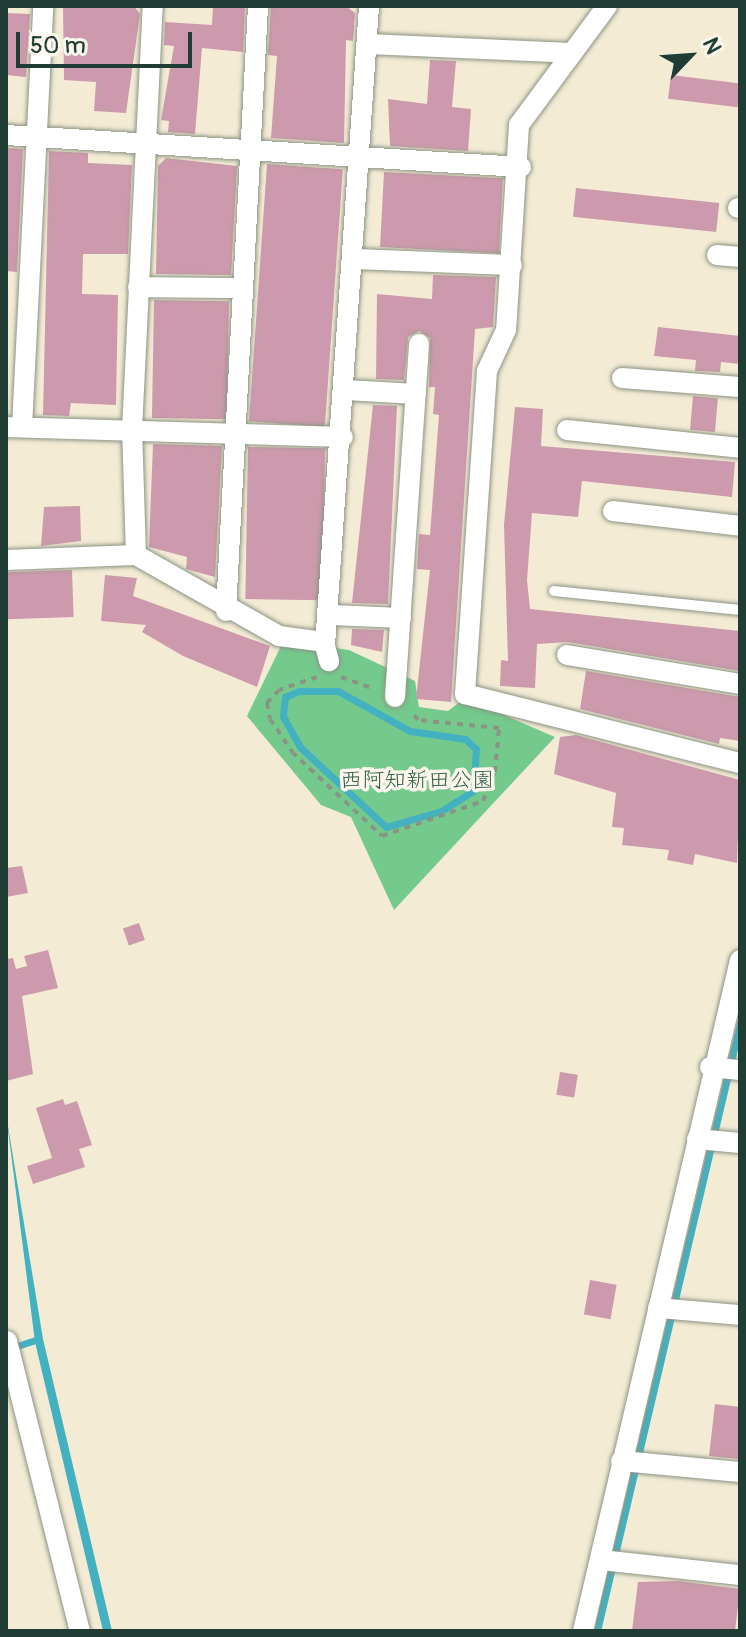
<!DOCTYPE html>
<html>
<head>
<meta charset="utf-8">
<style>
	body { margin:0 }
	#map { position:relative; width:746px; height:1637px; overflow:hidden; background:#f4ebd5; font-family:Pangolin,"Klee One",sans-serif }
	div>[style] { position:absolute }
	[style*='--x'] { left:calc(var(--x)*1px); top:calc(var(--y)*1px); width:calc(var(--w)*1px); rotate:calc(var(--a)*1deg) }
	.green>* { inset:0; background:#74c98d }
	.water>* { inset:0; background:#43b1c0 }
	.stream>* { height:7px; margin:-3.5px; padding:0 3.5px; transform-origin:3.5px; border-radius:3.5px; background:#43b1c0 }
	.building>* { inset:0; background:#cc9aac; transform-origin:0 0 }
	.path>* { height:4px; margin-top:-2px; transform-origin:0; background:repeating-linear-gradient(90deg,#8a9484 0 6px,transparent 0 12px) }
	.roads { filter:drop-shadow(0 0 2px #8a9484) drop-shadow(0 0 2px #8a9484) }
	.lane>* { height:10px; margin:-5px; padding:0 5px; transform-origin:5px; border-radius:5px; background:#fff }
	.street>* { height:20px; margin:-10px; padding:0 10px; transform-origin:10px; border-radius:10px; background:#fff }
	span { translate:-50% -50%; white-space:nowrap; text-align:center; line-height:1.15; -webkit-text-stroke:7px #fbf7ec; paint-order:stroke }
	.park-label { font-size:22px; color:#34604a }
	.frame { position:absolute; inset:0; border:8px solid #1f3d34; pointer-events:none }
	.north { position:absolute; left:650px; top:16px; width:80px; height:80px; -webkit-text-stroke:6px #fbf7ec; paint-order:stroke; rotate:65deg; font-size:22px; font-weight:700; line-height:32px; text-align:center; color:#1f3d34 }
	.north::after { content:''; display:block; margin:auto; width:28px; height:36px; background:#1f3d34; clip-path:polygon(50% 0,100% 100%,50% 72%,0 100%) }
	.scale { position:absolute; left:16px; top:32px; width:176px; height:36px; box-sizing:border-box; border:4px solid #1f3d34; border-top:0; padding-left:10px; font-size:24px; line-height:28px; white-space:nowrap; color:#1f3d34; -webkit-text-stroke:6px #fbf7ec; paint-order:stroke }
</style>
</head>
<body>
<div id="map">
	<div class="green">
		<div style="clip-path:polygon(314px 645px,349px 650px,415px 681px,419px 707px,448px 711px,465px 698px,555px 737px,394px 910px,351px 817px,321px 805px,247px 716px,281px 646px)"></div>
	</div>
	<div class="water">
		<div style="clip-path:polygon(6px 1114px,43px 1339px,112px 1631px,103px 1631px,35px 1342px)"></div>
	</div>
	<div class="stream">
		<div style="--x:299;--y:691;--w:39;--a:0"></div>
		<div style="--x:338;--y:691;--w:82;--a:29.1"></div>
		<div style="--x:410;--y:731;--w:56;--a:8.3"></div>
		<div style="--x:465;--y:739;--w:15;--a:42"></div>
		<div style="--x:476;--y:749;--w:42;--a:94.1"></div>
		<div style="--x:473;--y:791;--w:38;--a:148"></div>
		<div style="--x:441;--y:811;--w:57;--a:163.8"></div>
		<div style="--x:386;--y:827;--w:117;--a:-137.1"></div>
		<div style="--x:300;--y:747;--w:35;--a:-119"></div>
		<div style="--x:283;--y:716;--w:19;--a:-84"></div>
		<div style="--x:285;--y:697;--w:15;--a:-23"></div>
		<div style="--x:14;--y:1347;--w:25;--a:-18"></div>
		<div style="--x:597;--y:1631;--w:625;--a:-76.76"></div>
	</div>
	<div class="building">
		<div style="clip-path:polygon(63px 6px,134px 6px,140px 14px,126px 113px,94px 111px,96px 82px,64px 80px)"></div>
		<div style="clip-path:polygon(213px 6px,245px 6px,243px 52px,202px 48px,195px 134px,168px 132px,169px 121px,161px 120px,174px 46px,164px 45px,165px 22px,212px 25px)"></div>
		<div style="clip-path:polygon(271px 6px,346px 6px,355px 13px,353px 41px,346px 40px,344px 143px,271px 138px,277px 56px,268px 55px)"></div>
		<div style="clip-path:polygon(6px 13px,30px 14px,26px 77px,6px 75px)"></div>
		<div style="clip-path:polygon(430px 60px,456px 61px,452px 107px,471px 109px,468px 151px,390px 146px,388px 99px,427px 104px)"></div>
		<div style="left:671px;top:75px;width:70px;height:24px;rotate:7deg"></div>
		<div style="clip-path:polygon(6px 148px,23px 149px,17px 272px,6px 271px)"></div>
		<div style="clip-path:polygon(49px 151px,88px 153px,88px 163px,132px 165px,128px 254px,83px 254px,82px 294px,118px 295px,116px 405px,71px 403px,69px 416px,43px 415px)"></div>
		<div style="clip-path:polygon(166px 158px,237px 166px,231px 275px,156px 274px,158px 166px)"></div>
		<div style="left:267px;top:164px;width:76px;height:258px;rotate:4deg"></div>
		<div style="left:384px;top:172px;width:119px;height:75px;rotate:3deg"></div>
		<div style="left:576px;top:188px;width:144px;height:29px;rotate:6deg"></div>
		<div style="clip-path:polygon(433px 275px,496px 277px,493px 327px,475px 329px,451px 702px,416px 699px,430px 570px,417px 569px,419px 534px,430px 535px,439px 415px,433px 414px,435px 387px,429px 387px,430px 338px,419px 331px,408px 337px,404px 380px,376px 379px,377px 294px,432px 299px)"></div>
		<div style="left:154px;top:300px;width:75px;height:118px;rotate:1deg"></div>
		<div style="clip-path:polygon(658px 327px,740px 336px,740px 364px,721px 362px,720px 372px,695px 371px,696px 360px,654px 356px)"></div>
		<div style="left:693px;top:396px;width:25px;height:34px;rotate:5deg"></div>
		<div style="clip-path:polygon(373px 405px,397px 406px,388px 604px,352px 603px)"></div>
		<div style="clip-path:polygon(515px 407px,543px 409px,541px 446px,735px 462px,732px 497px,582px 481px,578px 517px,532px 513px,527px 580px,530px 609px,740px 631px,740px 671px,568px 642px,537px 644px,535px 688px,500px 686px,501px 660px,508px 661px,504px 525px)"></div>
		<div style="clip-path:polygon(153px 444px,222px 446px,215px 577px,186px 569px,187px 557px,149px 547px)"></div>
		<div style="left:248px;top:447px;width:77px;height:152px;rotate:1deg"></div>
		<div style="clip-path:polygon(80px 506px,81px 541px,41px 546px,44px 507px)"></div>
		<div style="left:72px;top:570px;width:47px;height:66px;rotate:88deg"></div>
		<div style="clip-path:polygon(105px 575px,137px 578px,133px 596px,270px 646px,257px 687px,183px 656px,142px 632px,146px 625px,101px 621px)"></div>
		<div style="clip-path:polygon(352px 629px,384px 630px,382px 652px,351px 645px)"></div>
		<div style="clip-path:polygon(586px 671px,740px 697px,740px 741px,720px 738px,719px 744px,580px 709px)"></div>
		<div style="clip-path:polygon(576px 735px,740px 780px,737px 863px,695px 854px,693px 865px,667px 860px,669px 850px,622px 845px,624px 828px,612px 827px,616px 793px,554px 774px,560px 737px)"></div>
		<div style="clip-path:polygon(22px 866px,28px 893px,6px 897px,6px 868px)"></div>
		<div style="left:139px;top:923px;width:18px;height:17px;rotate:71deg"></div>
		<div style="clip-path:polygon(48px 950px,58px 988px,22px 996px,33px 1074px,6px 1081px,6px 959px,13px 958px,16px 969px,27px 966px,24px 956px)"></div>
		<div style="left:560px;top:1072px;width:18px;height:23px;rotate:9deg"></div>
		<div style="clip-path:polygon(63px 1099px,65px 1105px,77px 1101px,92px 1145px,79px 1149px,85px 1167px,33px 1184px,27px 1166px,52px 1158px,36px 1108px)"></div>
		<div style="left:590px;top:1280px;width:27px;height:35px;rotate:10deg"></div>
		<div style="clip-path:polygon(715px 1404px,740px 1407px,740px 1459px,709px 1456px)"></div>
		<div style="clip-path:polygon(678px 1581px,740px 1589px,735px 1631px,632px 1631px,638px 1582px)"></div>
	</div>
	<div class="path">
		<div style="--x:317;--y:677;--w:40;--a:161.1"></div>
		<div style="--x:279;--y:690;--w:18;--a:133"></div>
		<div style="--x:267;--y:703;--w:16;--a:79"></div>
		<div style="--x:270;--y:719;--w:40;--a:56"></div>
		<div style="--x:292;--y:752;--w:123;--a:43"></div>
		<div style="--x:382;--y:836;--w:107;--a:-19.1"></div>
		<div style="--x:483;--y:801;--w:31;--a:-68"></div>
		<div style="--x:495;--y:772;--w:44;--a:-84.8"></div>
		<div style="--x:499;--y:728;--w:81;--a:-174.4"></div>
		<div style="--x:418;--y:720;--w:11;--a:-128"></div>
		<div style="--x:341;--y:677;--w:35;--a:20"></div>
	</div>
	<div class="roads">
		<div class="lane">
			<div style="--x:554;--y:591;--w:187;--a:5.8"></div>
		</div>
		<div class="street">
			<div style="--x:607;--y:6;--w:148;--a:126.5"></div>
			<div style="--x:519;--y:125;--w:205;--a:93.6"></div>
			<div style="--x:506;--y:330;--w:45;--a:114.9"></div>
			<div style="--x:487;--y:371;--w:324;--a:93.9"></div>
			<div style="--x:465;--y:694;--w:284;--a:14.1"></div>
			<div style="--x:367;--y:44;--w:205;--a:2.5"></div>
			<div style="--x:6;--y:135;--w:516;--a:3.56"></div>
			<div style="--x:738;--y:208;--w:2;--a:0"></div>
			<div style="--x:717;--y:255;--w:23;--a:5"></div>
			<div style="--x:353;--y:259;--w:159;--a:2.2"></div>
			<div style="--x:138;--y:287;--w:104;--a:0.6"></div>
			<div style="--x:622;--y:378;--w:118;--a:4.4"></div>
			<div style="--x:346;--y:390;--w:70;--a:3.3"></div>
			<div style="--x:6;--y:427;--w:337;--a:1.7"></div>
			<div style="--x:22;--y:427;--w:422;--a:-87.1"></div>
			<div style="--x:567;--y:430;--w:174;--a:5.9"></div>
			<div style="--x:613;--y:511;--w:128;--a:6.7"></div>
			<div style="--x:136;--y:555;--w:125;--a:-91.8"></div>
			<div style="--x:132;--y:430;--w:425;--a:-87.2"></div>
			<div style="--x:6;--y:560;--w:130;--a:-2.2"></div>
			<div style="--x:136;--y:555;--w:164;--a:29.5"></div>
			<div style="--x:279;--y:636;--w:45;--a:7.6"></div>
			<div style="--x:324;--y:642;--w:20;--a:75"></div>
			<div style="--x:226;--y:611;--w:606;--a:-86.97"></div>
			<div style="--x:332;--y:615;--w:69;--a:2.5"></div>
			<div style="--x:325;--y:645;--w:641;--a:-86.06"></div>
			<div style="--x:567;--y:655;--w:175;--a:9.5"></div>
			<div style="--x:395;--y:697;--w:354;--a:-86.1"></div>
			<div style="--x:710;--y:1067;--w:30;--a:6"></div>
			<div style="--x:697;--y:1139;--w:43;--a:5.3"></div>
			<div style="--x:658;--y:1308;--w:82;--a:4.9"></div>
			<div style="--x:7;--y:1341;--w:299;--a:75.9"></div>
			<div style="--x:621;--y:1461;--w:120;--a:5.3"></div>
			<div style="--x:601;--y:1560;--w:140;--a:6.2"></div>
			<div style="--x:583;--y:1631;--w:689;--a:-76.83"></div>
		</div>
	</div>
	<div class="park-label">
		<span style="left:417px;top:781px">西阿知新田公園</span>
	</div>
	<div class="frame"></div>
	<div class="north">N</div>
	<div class="scale">50 m</div>
</div>
</body>
</html>
